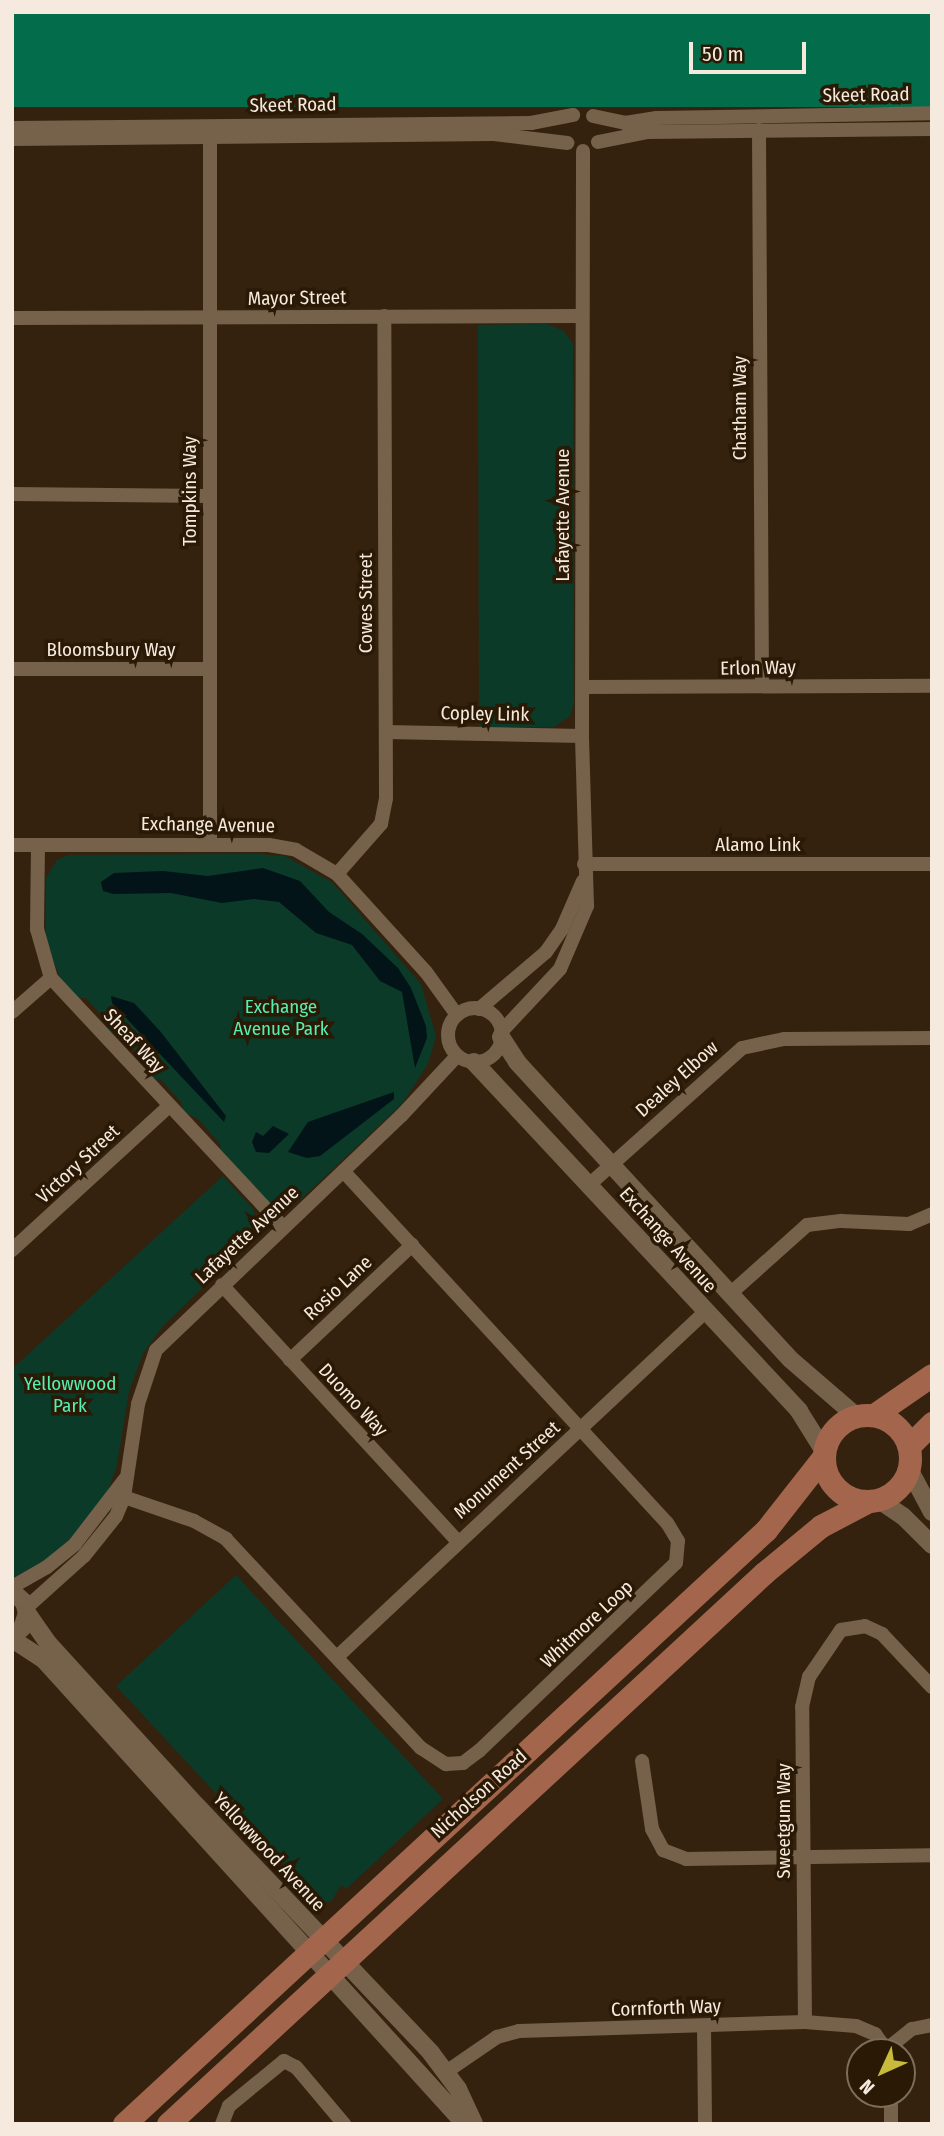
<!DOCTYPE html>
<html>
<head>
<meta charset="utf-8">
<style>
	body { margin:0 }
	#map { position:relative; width:944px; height:2136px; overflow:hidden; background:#34220e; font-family:"Fira Sans Condensed",sans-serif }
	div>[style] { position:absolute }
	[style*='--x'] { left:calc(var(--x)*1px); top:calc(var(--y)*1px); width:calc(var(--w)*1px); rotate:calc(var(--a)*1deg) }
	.green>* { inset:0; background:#0b3a28 }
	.forest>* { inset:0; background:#036c4b; transform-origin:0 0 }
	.water>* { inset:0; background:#031418 }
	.minor>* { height:14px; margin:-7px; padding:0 7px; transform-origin:7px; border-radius:7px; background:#76614b }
	.minor>.ring { margin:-7px; padding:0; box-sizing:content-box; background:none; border:14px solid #76614b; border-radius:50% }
	.tertiary>* { height:18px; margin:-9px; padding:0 9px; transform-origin:9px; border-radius:9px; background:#76614b }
	.primary>* { height:23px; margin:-11.5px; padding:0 11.5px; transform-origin:11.5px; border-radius:11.5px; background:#a3664d }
	.primary>.ring { margin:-11.5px; padding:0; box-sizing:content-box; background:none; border:23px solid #a3664d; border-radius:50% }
	span { translate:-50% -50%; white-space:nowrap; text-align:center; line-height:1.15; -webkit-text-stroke:7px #2a1905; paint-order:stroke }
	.street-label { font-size:19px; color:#f6eade }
	.park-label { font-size:19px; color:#55efb2 }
	.frame { position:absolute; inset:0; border:14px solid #f6eade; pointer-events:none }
	.north { position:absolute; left:846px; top:2038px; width:70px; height:70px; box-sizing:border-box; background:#2a1905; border:2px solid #7c6d5c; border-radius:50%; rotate:225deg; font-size:19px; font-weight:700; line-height:28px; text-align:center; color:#f6eade }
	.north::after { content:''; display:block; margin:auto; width:24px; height:32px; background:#c8bb3b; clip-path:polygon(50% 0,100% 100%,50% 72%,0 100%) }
	.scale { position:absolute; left:689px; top:42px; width:117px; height:32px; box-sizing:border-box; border:4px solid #f6eade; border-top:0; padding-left:9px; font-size:21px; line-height:24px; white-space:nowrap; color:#f6eade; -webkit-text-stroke:5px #2a1905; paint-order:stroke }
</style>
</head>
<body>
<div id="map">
	<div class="green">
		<div style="clip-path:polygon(547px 324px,564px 331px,573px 344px,574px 703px,570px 716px,554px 727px,479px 728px,478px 325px)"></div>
		<div style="clip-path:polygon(256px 854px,285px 856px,333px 883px,421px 984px,436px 1036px,428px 1064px,402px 1104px,301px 1199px,282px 1206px,269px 1202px,221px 1152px,220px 1144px,199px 1120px,183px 1111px,182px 1103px,161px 1080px,153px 1079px,145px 1061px,124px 1039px,108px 1030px,107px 1021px,86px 998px,78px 998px,60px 978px,46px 941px,46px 878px,57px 860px,68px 855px)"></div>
		<div style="clip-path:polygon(223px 1176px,254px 1210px,257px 1235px,162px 1327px,143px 1354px,129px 1391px,117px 1465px,106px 1497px,60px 1552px,12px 1579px,12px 1369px)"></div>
		<div style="clip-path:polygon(236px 1575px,443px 1799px,346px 1889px,341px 1885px,331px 1902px,317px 1902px,116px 1686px)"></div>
	</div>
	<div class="forest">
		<div style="left:12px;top:12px;width:920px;height:95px"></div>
	</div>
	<div class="water">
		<div style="clip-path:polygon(263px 868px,300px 881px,329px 912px,362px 934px,398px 968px,411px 988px,426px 1026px,427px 1038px,415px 1068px,402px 992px,380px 981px,352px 945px,316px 933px,279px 902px,254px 899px,222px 903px,171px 893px,113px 894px,103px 891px,101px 882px,114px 873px,163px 871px,208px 876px)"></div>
		<div style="clip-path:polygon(111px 996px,134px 1003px,160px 1031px,226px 1116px,224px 1122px,112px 1003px)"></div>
		<div style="clip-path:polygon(394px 1092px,394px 1099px,320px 1156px,307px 1158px,288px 1152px,308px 1122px)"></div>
		<div style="clip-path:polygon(273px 1126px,289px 1134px,269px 1153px,256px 1152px,252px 1142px,256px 1132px,263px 1136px)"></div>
	</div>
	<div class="minor">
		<div style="--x:593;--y:116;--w:33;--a:12"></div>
		<div style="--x:625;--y:123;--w:32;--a:-9"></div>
		<div style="--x:657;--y:118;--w:275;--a:-1"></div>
		<div style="--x:12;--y:128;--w:519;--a:-0.55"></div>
		<div style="--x:531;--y:123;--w:43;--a:-10.8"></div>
		<div style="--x:759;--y:130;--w:556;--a:89.69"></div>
		<div style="--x:12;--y:139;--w:482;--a:-0.6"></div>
		<div style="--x:494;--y:134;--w:74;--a:7"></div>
		<div style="--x:598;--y:142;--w:51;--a:-11.3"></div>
		<div style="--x:648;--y:132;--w:284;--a:-0.6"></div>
		<div style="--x:12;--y:318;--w:570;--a:-0.2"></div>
		<div style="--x:12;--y:494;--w:197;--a:0.6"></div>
		<div style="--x:12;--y:669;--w:198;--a:0"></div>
		<div style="--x:584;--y:687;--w:348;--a:-0.2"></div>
		<div style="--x:386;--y:732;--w:196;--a:1.2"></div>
		<div style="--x:12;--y:845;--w:257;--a:0"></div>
		<div style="--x:269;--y:845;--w:27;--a:10"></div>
		<div style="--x:296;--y:850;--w:48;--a:30.3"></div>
		<div style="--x:337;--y:874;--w:132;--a:47.8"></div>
		<div style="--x:426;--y:972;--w:53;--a:54.2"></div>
		<div style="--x:38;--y:845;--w:84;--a:90.7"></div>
		<div style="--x:37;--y:929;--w:51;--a:74.1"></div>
		<div style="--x:51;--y:978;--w:340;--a:47"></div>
		<div style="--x:210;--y:845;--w:708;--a:-90"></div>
		<div style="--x:584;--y:864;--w:348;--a:0"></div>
		<div style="--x:337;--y:874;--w:67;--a:-48.7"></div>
		<div style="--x:381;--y:824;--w:26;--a:-79"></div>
		<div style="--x:386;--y:798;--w:482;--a:-90.2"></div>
		<div class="ring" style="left:448px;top:1008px;width:40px;height:40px"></div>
		<div style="--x:479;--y:1009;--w:88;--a:-40.4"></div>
		<div style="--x:546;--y:952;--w:28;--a:-55"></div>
		<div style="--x:562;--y:929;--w:52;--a:-66.4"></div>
		<div style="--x:12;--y:1012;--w:52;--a:-41.1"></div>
		<div style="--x:501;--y:1032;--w:86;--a:-46.9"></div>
		<div style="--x:560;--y:969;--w:69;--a:-66.8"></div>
		<div style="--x:587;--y:906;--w:170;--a:-91.7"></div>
		<div style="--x:582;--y:736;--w:585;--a:-89.9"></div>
		<div style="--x:590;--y:1184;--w:204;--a:-41.8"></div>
		<div style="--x:742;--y:1048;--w:43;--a:-12.1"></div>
		<div style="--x:784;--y:1039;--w:148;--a:-0.4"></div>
		<div style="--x:12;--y:1250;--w:213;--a:-42.5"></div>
		<div style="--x:222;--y:1285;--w:348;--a:47.4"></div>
		<div style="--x:731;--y:1293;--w:102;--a:-41.8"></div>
		<div style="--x:807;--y:1225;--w:34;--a:-7"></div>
		<div style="--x:841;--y:1221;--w:68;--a:2.5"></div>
		<div style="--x:909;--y:1224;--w:25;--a:-23"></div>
		<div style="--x:290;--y:1360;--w:168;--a:-43.3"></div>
		<div style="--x:124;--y:1497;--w:74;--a:18.9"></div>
		<div style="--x:194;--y:1521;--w:37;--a:29"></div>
		<div style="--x:226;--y:1539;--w:286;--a:47"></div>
		<div style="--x:421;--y:1748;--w:30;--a:33"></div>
		<div style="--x:446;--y:1764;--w:17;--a:-3"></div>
		<div style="--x:463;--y:1763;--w:20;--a:-37"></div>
		<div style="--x:479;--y:1751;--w:272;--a:-43.7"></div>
		<div style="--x:676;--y:1563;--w:22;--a:-85"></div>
		<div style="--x:678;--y:1541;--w:21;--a:-121"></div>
		<div style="--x:667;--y:1523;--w:478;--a:-132.6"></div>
		<div style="--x:12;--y:1587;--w:40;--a:-29.7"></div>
		<div style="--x:47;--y:1567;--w:36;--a:-39"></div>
		<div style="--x:75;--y:1544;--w:82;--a:-52.4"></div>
		<div style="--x:26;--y:1608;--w:78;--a:-41.9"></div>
		<div style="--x:84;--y:1556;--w:51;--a:-51.3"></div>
		<div style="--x:116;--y:1516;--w:21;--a:-67"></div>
		<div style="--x:124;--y:1497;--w:94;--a:-81.4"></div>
		<div style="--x:138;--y:1404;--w:57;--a:-71.6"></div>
		<div style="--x:156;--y:1350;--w:339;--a:-43.7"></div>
		<div style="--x:401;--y:1116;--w:82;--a:-47"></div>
		<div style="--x:337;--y:1657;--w:504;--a:-43.15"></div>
		<div style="--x:642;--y:1761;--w:69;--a:81.6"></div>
		<div style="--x:652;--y:1829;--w:24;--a:62"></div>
		<div style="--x:663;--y:1850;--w:25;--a:21"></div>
		<div style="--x:686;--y:1859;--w:246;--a:-0.9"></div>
		<div style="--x:805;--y:2022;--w:315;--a:-90.5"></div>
		<div style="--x:802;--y:1707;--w:31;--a:-77"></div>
		<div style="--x:809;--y:1677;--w:57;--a:-55.8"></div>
		<div style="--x:841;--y:1630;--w:24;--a:-9"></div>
		<div style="--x:865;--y:1626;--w:19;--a:25"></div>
		<div style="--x:882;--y:1634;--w:73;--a:46.7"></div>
		<div style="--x:704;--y:2026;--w:98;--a:89.4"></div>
		<div style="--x:887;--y:2049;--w:32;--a:-39"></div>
		<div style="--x:912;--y:2029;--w:20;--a:-11"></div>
		<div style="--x:446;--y:2072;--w:62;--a:-34.5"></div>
		<div style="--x:497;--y:2037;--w:23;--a:-15"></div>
		<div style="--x:519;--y:2031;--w:286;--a:-1.8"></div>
		<div style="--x:805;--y:2022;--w:51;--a:4.5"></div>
		<div style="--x:856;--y:2026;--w:21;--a:23"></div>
		<div style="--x:875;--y:2034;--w:22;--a:54"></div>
		<div style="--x:891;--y:2094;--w:30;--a:90"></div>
		<div style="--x:222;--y:2124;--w:19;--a:-69"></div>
		<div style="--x:229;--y:2106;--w:71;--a:-39.3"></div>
		<div style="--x:284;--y:2061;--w:13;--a:27"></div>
		<div style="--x:296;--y:2067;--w:75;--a:49.9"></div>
	</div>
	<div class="tertiary">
		<div style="--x:501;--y:1037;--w:30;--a:57"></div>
		<div style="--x:517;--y:1062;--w:403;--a:47.4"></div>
		<div style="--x:790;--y:1359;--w:87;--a:40.8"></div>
		<div style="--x:474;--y:1062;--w:477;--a:47"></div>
		<div style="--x:799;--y:1411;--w:47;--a:58"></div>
		<div style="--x:909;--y:1469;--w:49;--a:61.9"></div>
		<div style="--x:879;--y:1500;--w:29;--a:34"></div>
		<div style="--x:903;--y:1516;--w:41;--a:45"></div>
		<div style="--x:12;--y:1591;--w:16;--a:43"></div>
		<div style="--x:24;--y:1602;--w:11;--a:75"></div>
		<div style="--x:27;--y:1613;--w:16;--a:108"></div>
		<div style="--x:22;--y:1628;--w:13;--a:141"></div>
		<div style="--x:27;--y:1613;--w:37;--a:55"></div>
		<div style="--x:48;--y:1643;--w:219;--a:47.6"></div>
		<div style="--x:196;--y:1805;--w:342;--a:46.5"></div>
		<div style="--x:431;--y:2053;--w:45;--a:53.1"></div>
		<div style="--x:458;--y:2089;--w:38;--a:65"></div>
		<div style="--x:12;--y:1639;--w:38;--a:33"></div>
		<div style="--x:44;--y:1660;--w:627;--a:47.78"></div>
	</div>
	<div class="primary">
		<div class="ring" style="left:824px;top:1415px;width:63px;height:63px"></div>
		<div style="--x:874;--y:1415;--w:70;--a:-34.6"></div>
		<div style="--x:909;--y:1446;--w:33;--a:-45"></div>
		<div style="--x:124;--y:2124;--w:875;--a:-42.78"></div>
		<div style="--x:766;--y:1530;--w:94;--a:-51.9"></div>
		<div style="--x:168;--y:2124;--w:812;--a:-42.75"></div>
		<div style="--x:764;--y:1573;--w:74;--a:-39.5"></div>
		<div style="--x:821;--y:1526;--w:52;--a:-27.6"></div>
	</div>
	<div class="street-label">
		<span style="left:866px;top:95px;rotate:-1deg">Skeet Road</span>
		<span style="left:293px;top:105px;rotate:-1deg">Skeet Road</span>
		<span style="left:297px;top:298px;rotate:-1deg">Mayor Street</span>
		<span style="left:740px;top:408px;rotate:-90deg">Chatham Way</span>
		<span style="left:190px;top:491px;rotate:-90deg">Tompkins Way</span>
		<span style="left:563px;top:515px;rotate:-90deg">Lafayette Avenue</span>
		<span style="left:366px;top:603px;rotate:-90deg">Cowes Street</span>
		<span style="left:111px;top:650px">Bloomsbury Way</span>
		<span style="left:758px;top:668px;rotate:-1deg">Erlon Way</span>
		<span style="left:485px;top:714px;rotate:1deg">Copley Link</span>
		<span style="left:208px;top:825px;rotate:1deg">Exchange Avenue</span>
		<span style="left:758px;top:845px">Alamo Link</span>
		<span style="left:134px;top:1041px;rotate:47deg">Sheaf Way</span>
		<span style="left:677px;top:1079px;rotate:-42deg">Dealey Elbow</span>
		<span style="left:78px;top:1164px;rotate:-43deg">Victory Street</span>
		<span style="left:247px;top:1235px;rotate:-43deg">Lafayette Avenue</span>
		<span style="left:668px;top:1240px;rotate:48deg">Exchange Avenue</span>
		<span style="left:338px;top:1288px;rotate:-43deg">Rosio Lane</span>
		<span style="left:353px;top:1400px;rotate:47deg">Duomo Way</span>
		<span style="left:507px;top:1470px;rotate:-42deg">Monument Street</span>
		<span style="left:587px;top:1624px;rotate:-43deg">Whitmore Loop</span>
		<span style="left:479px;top:1794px;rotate:-42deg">Nicholson Road</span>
		<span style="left:784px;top:1821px;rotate:-90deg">Sweetgum Way</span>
		<span style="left:269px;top:1852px;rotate:47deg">Yellowwood Avenue</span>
		<span style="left:666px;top:2008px;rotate:-2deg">Cornforth Way</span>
	</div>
	<div class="park-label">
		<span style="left:281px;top:1018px">Exchange<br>Avenue Park</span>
		<span style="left:70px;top:1395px">Yellowwood<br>Park</span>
	</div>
	<div class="frame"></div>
	<div class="north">N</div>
	<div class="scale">50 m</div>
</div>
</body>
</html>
